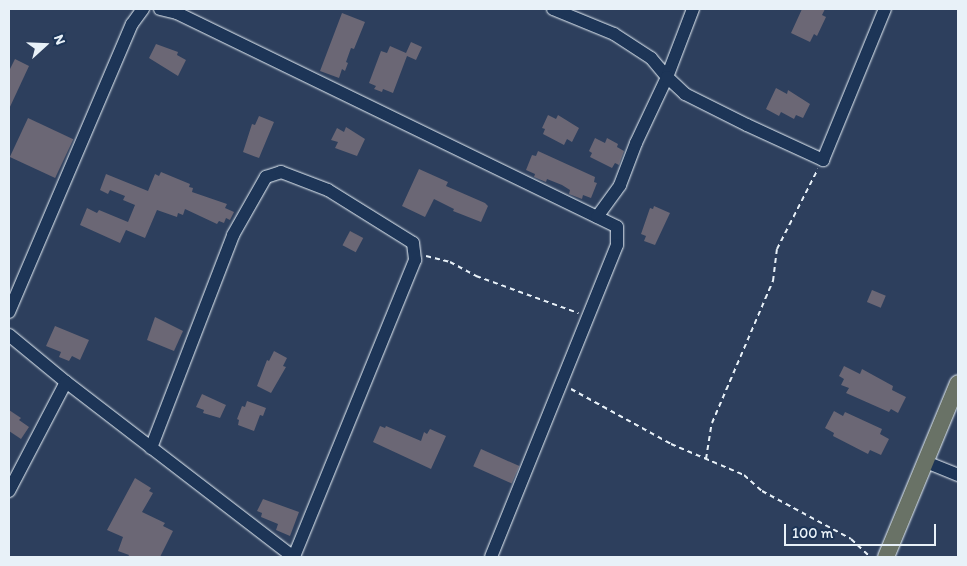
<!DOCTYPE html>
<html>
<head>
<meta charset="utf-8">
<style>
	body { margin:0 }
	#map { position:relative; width:967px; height:566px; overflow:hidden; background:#2d3f5d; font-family:Itim,sans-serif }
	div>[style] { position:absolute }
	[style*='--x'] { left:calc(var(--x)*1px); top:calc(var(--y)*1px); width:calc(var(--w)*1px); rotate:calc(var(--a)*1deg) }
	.building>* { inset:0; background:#6b6775; transform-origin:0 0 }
	.path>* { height:2px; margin-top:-1px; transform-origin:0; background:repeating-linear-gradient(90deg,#e8f1f8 0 5px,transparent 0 9px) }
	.roads { filter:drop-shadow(0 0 1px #e8f1f8) drop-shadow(0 0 1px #e8f1f8) }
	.minor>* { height:12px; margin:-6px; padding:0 6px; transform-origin:6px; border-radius:6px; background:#1d3557 }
	.major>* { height:16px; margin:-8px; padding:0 8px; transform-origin:8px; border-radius:8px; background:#697266 }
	span { translate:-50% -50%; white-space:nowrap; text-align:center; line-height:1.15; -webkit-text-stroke:4.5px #1d3557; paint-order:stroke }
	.frame { position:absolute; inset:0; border:10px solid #e8f1f8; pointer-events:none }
	.north { position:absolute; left:20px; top:20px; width:50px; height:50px; -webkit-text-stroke:4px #1d3557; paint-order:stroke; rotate:70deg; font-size:14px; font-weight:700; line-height:20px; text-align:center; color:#e8f1f8 }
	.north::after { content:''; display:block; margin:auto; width:18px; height:22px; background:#e8f1f8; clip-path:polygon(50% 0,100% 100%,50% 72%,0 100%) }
	.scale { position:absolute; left:784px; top:524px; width:152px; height:22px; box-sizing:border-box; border:2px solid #e8f1f8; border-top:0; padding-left:6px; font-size:15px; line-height:18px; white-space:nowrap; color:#e8f1f8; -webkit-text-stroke:4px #1d3557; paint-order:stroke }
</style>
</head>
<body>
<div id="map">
	<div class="building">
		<div style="clip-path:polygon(802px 9px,825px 9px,822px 15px,826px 17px,817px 36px,814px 34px,810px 42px,791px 33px)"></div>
		<div style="clip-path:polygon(342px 13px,365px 22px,354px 49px,351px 48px,346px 62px,348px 63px,345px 71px,342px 69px,339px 78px,320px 71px)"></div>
		<div style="clip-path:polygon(411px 42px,422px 47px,416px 60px,407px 56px,393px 93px,383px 89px,382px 92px,374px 89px,376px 86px,369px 83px,381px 51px,387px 53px,390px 46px,406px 53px)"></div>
		<div style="clip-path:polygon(156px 44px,178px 52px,177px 55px,186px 60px,178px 76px,149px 58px)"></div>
		<div style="clip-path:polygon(15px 59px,29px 66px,9px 109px,9px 71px)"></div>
		<div style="clip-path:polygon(776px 88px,787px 94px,788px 90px,810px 104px,803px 118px,796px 115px,794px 119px,781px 112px,779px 116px,766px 109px)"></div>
		<div style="clip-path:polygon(548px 115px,556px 119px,558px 115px,579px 128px,572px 142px,567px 139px,564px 145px,543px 134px,545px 129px,542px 128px)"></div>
		<div style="clip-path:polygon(259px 116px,274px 122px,259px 158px,243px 152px,252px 124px,255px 125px)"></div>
		<div style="left:28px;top:118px;width:50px;height:43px;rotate:25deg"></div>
		<div style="clip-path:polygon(346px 127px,365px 139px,357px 156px,335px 148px,338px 142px,331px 140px,337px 128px,344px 132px)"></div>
		<div style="clip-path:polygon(595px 138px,605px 143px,607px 138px,618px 144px,617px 147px,624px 151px,619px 165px,615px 163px,612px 168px,590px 157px,592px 153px,589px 151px)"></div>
		<div style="clip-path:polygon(538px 151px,595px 177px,594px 182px,597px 183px,591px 198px,583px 195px,582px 199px,569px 194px,570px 190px,562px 185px,547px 179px,546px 182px,534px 177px,535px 174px,526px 170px,532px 155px,536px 156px)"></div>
		<div style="clip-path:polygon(419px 169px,448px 182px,446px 186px,485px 203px,488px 206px,481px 222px,453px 211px,454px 209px,434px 199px,425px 217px,402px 206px)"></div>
		<div style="clip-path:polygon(161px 172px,190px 184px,189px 187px,193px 188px,192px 192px,227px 204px,225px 208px,234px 212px,230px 220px,226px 218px,224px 223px,219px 221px,217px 224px,185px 209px,183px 215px,178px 213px,177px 217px,157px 210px,145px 238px,126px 230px,120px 243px,80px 225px,87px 208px,97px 213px,99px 210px,128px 222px,135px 205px,123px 200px,125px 196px,110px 190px,108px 194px,100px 190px,106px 174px,148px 191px,155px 174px,159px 176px)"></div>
		<div style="clip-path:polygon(654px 206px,670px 213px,655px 245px,644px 241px,646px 236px,641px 234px,650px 208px,653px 209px)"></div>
		<div style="left:350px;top:231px;width:15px;height:16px;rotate:28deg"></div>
		<div style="left:872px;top:290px;width:15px;height:13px;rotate:23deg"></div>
		<div style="clip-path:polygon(155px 317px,183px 331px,174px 351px,147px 340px)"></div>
		<div style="clip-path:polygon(55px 326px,89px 340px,80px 360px,72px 356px,69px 361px,59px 357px,61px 352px,46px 346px)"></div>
		<div style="clip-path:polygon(274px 351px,287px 358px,283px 366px,286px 367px,271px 393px,257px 386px,267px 360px,269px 361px)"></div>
		<div style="clip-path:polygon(844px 366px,860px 374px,862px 369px,893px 386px,892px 390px,906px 397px,898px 413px,891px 409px,889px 412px,846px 393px,849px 388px,841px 385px,844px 379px,839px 376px)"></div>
		<div style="clip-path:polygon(202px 394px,226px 405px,220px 418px,203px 413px,204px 410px,196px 407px)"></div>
		<div style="clip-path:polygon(247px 401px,266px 408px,263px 416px,260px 415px,254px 431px,238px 425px,239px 420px,237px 419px,242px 406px,245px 407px)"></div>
		<div style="clip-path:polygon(9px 410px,21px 418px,19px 420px,29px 427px,21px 439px,9px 431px)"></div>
		<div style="clip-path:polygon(834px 411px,843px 416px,845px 412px,882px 429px,880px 434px,889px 439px,881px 455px,870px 450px,868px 454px,833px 436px,834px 433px,825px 428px)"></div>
		<div style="clip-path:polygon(380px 426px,385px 428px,386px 426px,421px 441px,424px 432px,427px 434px,430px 429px,446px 436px,431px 469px,373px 442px)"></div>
		<div style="left:481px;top:449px;width:42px;height:19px;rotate:24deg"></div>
		<div style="clip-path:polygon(135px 478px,151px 488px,149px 491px,153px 493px,142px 512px,165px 523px,163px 526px,173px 531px,160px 557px,128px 557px,129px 555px,118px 551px,123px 537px,107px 530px)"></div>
		<div style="clip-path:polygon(263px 499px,299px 512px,290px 536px,276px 530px,278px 524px,261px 517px,262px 513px,257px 511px)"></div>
	</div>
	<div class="path">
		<div style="--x:426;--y:256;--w:25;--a:14"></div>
		<div style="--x:450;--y:262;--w:30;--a:28"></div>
		<div style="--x:476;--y:276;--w:109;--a:19.9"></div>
		<div style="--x:571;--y:389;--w:114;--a:28.8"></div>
		<div style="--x:671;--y:444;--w:79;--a:23"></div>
		<div style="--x:744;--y:475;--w:24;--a:42"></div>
		<div style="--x:762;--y:491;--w:101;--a:28.3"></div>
		<div style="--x:851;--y:539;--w:26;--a:43"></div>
		<div style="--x:706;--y:459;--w:36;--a:-81"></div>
		<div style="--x:712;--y:423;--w:155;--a:-66.8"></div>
		<div style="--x:773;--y:281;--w:32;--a:-83"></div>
		<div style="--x:777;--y:249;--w:90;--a:-62.9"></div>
	</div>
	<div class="roads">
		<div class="minor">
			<div style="--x:160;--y:9;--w:17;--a:13"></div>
			<div style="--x:177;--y:13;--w:489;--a:25.9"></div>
			<div style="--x:617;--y:227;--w:18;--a:90"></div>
			<div style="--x:617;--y:245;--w:336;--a:112"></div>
			<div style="--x:553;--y:9;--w:66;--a:22.3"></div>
			<div style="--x:614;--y:34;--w:44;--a:33"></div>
			<div style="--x:651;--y:58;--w:25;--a:50"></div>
			<div style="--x:667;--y:77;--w:73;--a:-69.1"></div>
			<div style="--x:597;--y:217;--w:39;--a:-54"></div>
			<div style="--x:620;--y:185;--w:45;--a:-69.1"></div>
			<div style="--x:636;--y:143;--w:73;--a:-64.8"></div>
			<div style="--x:667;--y:77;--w:25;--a:43"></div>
			<div style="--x:685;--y:94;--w:69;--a:26.6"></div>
			<div style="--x:747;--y:125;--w:84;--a:24.7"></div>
			<div style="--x:823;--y:160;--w:163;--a:-67.7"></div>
			<div style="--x:9;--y:312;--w:313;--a:-66.9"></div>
			<div style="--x:132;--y:24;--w:19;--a:-54"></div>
			<div style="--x:9;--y:335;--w:74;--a:39.5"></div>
			<div style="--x:66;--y:382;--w:287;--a:37.6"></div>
			<div style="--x:151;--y:448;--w:228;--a:-68.9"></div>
			<div style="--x:233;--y:235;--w:67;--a:-60.4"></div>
			<div style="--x:266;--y:177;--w:16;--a:-18"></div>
			<div style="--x:281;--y:172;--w:50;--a:21"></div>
			<div style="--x:328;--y:190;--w:100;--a:31.9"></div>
			<div style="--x:413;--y:243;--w:17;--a:83"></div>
			<div style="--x:415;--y:260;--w:321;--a:112.2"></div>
			<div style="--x:926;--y:462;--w:35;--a:22"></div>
			<div style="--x:9;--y:491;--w:123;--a:-62.4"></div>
		</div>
		<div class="major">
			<div style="--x:886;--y:557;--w:188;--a:-67.5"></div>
		</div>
	</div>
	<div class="frame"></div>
	<div class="north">N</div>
	<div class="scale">100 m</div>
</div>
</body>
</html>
